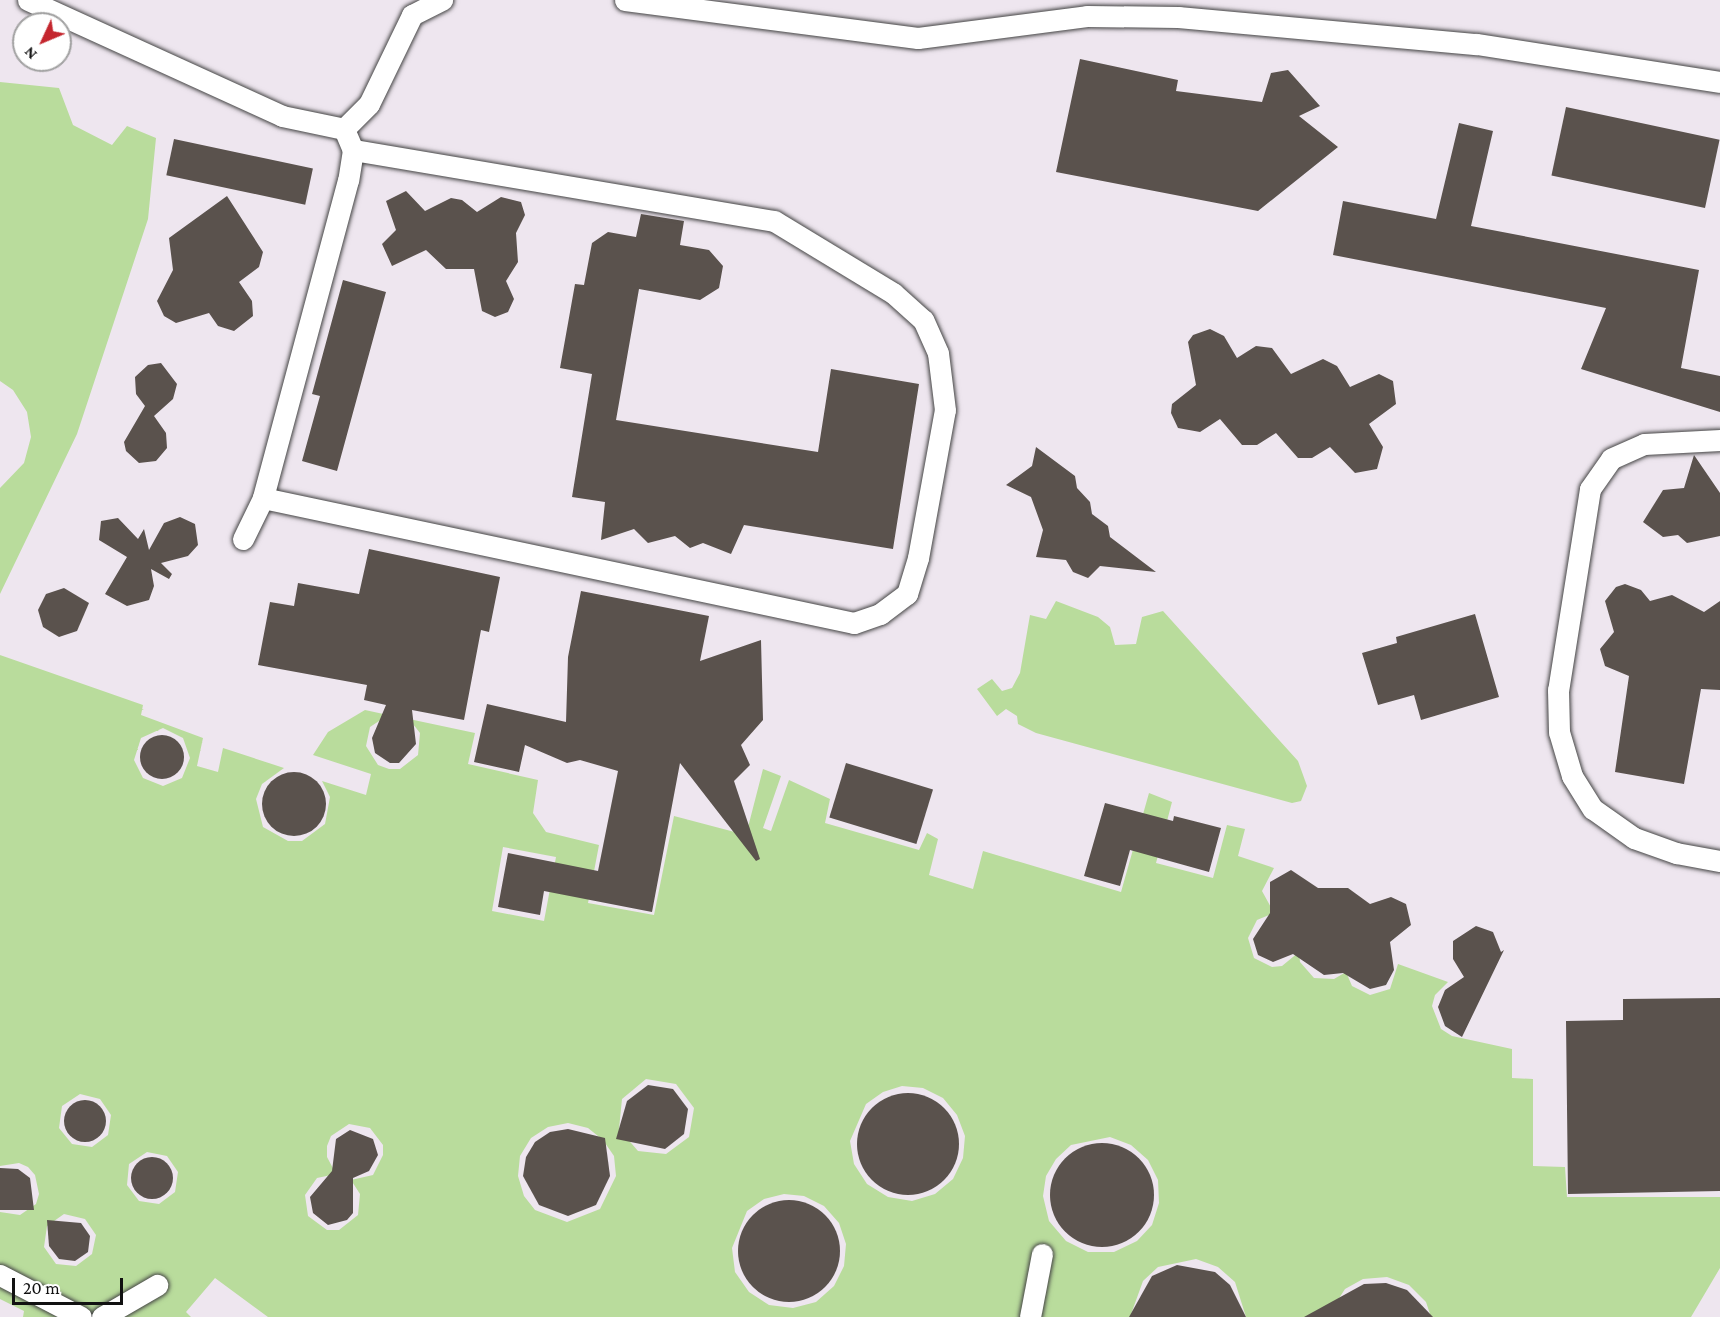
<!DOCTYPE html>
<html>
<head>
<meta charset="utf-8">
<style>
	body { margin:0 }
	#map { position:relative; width:1720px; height:1317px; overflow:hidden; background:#fffdf5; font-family:"Crimson Pro",serif }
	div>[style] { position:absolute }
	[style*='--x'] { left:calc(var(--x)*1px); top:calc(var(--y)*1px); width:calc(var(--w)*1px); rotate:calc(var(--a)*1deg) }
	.industrial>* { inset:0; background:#eee6ef }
	.forest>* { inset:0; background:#b9dc9c }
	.building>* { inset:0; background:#5a524d; transform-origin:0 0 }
	.round { border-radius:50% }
	.roads { filter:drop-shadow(0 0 2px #444) drop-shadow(0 0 2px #444) }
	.service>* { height:21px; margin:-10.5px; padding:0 10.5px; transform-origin:10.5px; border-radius:10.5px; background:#fff }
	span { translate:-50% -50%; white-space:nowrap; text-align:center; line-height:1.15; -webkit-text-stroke:6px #fff; paint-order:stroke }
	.north { position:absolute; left:12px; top:12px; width:60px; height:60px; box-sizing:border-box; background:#fff; border:2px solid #a0a0a0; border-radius:50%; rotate:226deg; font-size:16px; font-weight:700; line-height:24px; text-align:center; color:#111 }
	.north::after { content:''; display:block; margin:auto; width:21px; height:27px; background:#c4262e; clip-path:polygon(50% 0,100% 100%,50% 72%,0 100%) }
	.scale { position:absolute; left:12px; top:1278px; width:111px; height:27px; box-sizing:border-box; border:3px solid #111; border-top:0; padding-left:8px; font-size:18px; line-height:21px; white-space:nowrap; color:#111; -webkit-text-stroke:4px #fff; paint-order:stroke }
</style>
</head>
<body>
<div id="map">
	<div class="industrial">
		<div style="clip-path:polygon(evenodd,0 0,1720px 0,1720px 1317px,0 1317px,0 0,24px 24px,60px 24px,60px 60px,24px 60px,24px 24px)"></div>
	</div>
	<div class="forest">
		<div style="clip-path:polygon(0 82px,59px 88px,73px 125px,112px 145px,127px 126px,156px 138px,148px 219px,77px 434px,0 594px,0 488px,24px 463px,31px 437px,27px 412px,13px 390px,0 381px)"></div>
		<div style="clip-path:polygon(1056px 601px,1098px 617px,1110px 627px,1115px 645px,1136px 644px,1142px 617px,1163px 611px,1298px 761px,1307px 786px,1301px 801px,1292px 803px,1036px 733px,1018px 724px,1017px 716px,1006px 709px,997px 716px,977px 689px,992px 679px,1002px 691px,1012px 688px,1020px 673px,1030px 615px,1046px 619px)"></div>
		<div style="clip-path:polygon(evenodd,0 655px,143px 705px,141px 715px,203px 738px,197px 766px,218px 772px,223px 748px,284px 768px,262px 784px,256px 799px,263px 827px,288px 841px,302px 841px,325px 824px,330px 797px,322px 781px,366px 795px,371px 774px,313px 755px,328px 732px,365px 710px,388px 715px,370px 727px,366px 746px,378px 765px,389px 769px,400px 769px,418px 755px,420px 733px,409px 719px,475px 733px,468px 764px,538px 780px,533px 813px,546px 832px,599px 845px,588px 903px,654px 915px,674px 816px,746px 835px,763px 769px,781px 776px,763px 828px,771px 831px,789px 780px,830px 799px,825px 823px,919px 850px,927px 833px,938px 839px,929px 875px,973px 889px,983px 851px,1121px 892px,1149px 793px,1172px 802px,1156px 863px,1213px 878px,1227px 825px,1245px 829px,1238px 856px,1274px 868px,1262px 891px,1274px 913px,1257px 920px,1248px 938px,1254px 958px,1272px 967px,1282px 966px,1299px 952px,1300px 962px,1314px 978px,1334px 979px,1346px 972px,1352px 986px,1370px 995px,1390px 989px,1398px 964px,1448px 982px,1435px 995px,1432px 1006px,1441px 1029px,1452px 1036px,1512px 1049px,1512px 1078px,1533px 1079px,1533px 1166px,1565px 1167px,1567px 1197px,1720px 1197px,1720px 1268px,1691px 1317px,1431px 1317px,1426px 1302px,1409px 1285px,1387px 1277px,1363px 1279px,1345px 1289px,1327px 1317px,1246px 1317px,1235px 1282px,1218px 1267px,1196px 1259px,1158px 1267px,1143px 1281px,1130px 1317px,268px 1317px,215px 1278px,186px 1312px,191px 1317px,117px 1317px,153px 1278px,91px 1316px,0 1267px,0 1212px,20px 1215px,36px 1204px,39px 1194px,35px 1175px,28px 1167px,19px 1163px,0 1166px,0 655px,163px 728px,183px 738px,190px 758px,182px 778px,163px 786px,143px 778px,134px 760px,141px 738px,163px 728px,0 655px,503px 847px,556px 857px,544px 921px,492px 911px,503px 847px,0 655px,646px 1079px,676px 1084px,694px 1108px,689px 1137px,666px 1154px,638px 1151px,619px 1129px,622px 1099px,646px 1079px,0 655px,902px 1086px,923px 1088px,943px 1098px,957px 1115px,965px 1136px,963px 1158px,953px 1179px,935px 1194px,912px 1201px,888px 1197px,867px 1184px,854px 1164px,850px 1141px,866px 1104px,883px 1092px,902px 1086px,0 655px,80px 1094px,100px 1099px,111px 1115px,108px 1135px,92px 1147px,72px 1144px,59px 1128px,62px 1106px,80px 1094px,0 655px,568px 1123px,588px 1128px,603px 1140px,614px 1156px,616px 1176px,600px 1209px,567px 1222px,535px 1210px,524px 1196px,518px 1176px,520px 1156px,531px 1138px,548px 1127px,568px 1123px,0 655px,349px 1124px,370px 1128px,383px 1145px,383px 1155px,373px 1175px,351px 1180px,360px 1194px,358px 1215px,339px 1230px,327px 1230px,308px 1216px,305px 1195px,317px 1178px,336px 1174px,327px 1157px,327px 1146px,331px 1136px,349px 1124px,0 655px,1110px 1137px,1131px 1145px,1148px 1160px,1158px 1180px,1159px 1203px,1152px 1225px,1137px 1241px,1114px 1252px,1088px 1252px,1066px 1241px,1049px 1221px,1043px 1196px,1046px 1176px,1056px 1159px,1071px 1145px,1110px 1137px,0 655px,147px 1152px,167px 1156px,178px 1172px,175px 1192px,159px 1204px,139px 1201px,127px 1185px,129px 1164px,147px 1152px,0 655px,784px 1194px,804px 1196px,824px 1206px,839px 1223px,846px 1244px,844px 1266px,834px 1286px,816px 1302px,793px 1308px,769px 1305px,749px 1292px,735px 1272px,732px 1248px,747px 1211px,764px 1199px,784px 1194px,0 655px,64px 1214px,85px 1219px,96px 1235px,92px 1254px,76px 1266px,56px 1264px,44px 1247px,47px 1226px,64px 1214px)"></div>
		<div style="clip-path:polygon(0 1282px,72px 1317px,23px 1317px,24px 1311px,0 1299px)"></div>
	</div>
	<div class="building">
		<div style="clip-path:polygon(1080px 59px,1178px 80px,1176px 91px,1262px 102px,1271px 73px,1288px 70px,1320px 106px,1299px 116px,1338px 147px,1258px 211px,1056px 172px)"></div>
		<div style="left:1566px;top:107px;width:157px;height:70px;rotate:12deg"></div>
		<div style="clip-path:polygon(1459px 123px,1493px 131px,1471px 226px,1699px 270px,1681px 368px,1720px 376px,1720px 412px,1581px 369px,1606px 308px,1333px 255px,1343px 201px,1436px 219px)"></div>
		<div style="left:174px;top:139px;width:142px;height:37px;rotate:12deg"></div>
		<div style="clip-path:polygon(406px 191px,425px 211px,451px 198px,462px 200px,477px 212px,501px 197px,521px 202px,525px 215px,516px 233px,518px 262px,506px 281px,514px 299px,508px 312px,495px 317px,482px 311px,474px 269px,446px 269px,426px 250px,392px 266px,382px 244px,396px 230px,386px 201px)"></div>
		<div style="clip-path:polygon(227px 196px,263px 252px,259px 267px,239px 282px,252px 301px,253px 316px,234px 331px,218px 326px,209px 313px,176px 323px,164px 316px,157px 301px,173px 270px,169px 238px)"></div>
		<div style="clip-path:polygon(641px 214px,684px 221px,680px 245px,709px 250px,723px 266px,719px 288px,700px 300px,639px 289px,616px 420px,818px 452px,831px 369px,919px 384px,893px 549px,744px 525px,731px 554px,703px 543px,690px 548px,675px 536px,648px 543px,634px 529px,601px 540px,605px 502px,572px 497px,592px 374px,560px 368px,575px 284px,584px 285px,592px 243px,608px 232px,636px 237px)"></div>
		<div style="clip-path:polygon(343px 280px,386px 292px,337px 471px,302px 461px,320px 396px,312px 394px)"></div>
		<div style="clip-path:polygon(1210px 329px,1224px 336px,1237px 358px,1256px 346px,1272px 348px,1291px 374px,1323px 359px,1337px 366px,1350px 387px,1379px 374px,1393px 381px,1396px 404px,1369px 424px,1383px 447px,1377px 469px,1355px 473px,1330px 447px,1312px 458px,1298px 458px,1276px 433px,1257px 445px,1242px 445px,1220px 419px,1200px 432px,1178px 428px,1171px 413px,1172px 404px,1196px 385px,1188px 342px,1193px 335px)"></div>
		<div style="clip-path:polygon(161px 363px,177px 384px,173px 399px,154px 416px,166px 433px,167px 448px,156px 461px,139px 463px,126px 451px,124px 442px,145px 406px,136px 394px,135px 377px,148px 365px)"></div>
		<div style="clip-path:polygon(1036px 447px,1075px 476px,1077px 488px,1090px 502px,1092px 514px,1108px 526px,1110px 537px,1156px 572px,1100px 566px,1088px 578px,1073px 572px,1066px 560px,1036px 557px,1043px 530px,1031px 497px,1006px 485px,1032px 466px)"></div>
		<div style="clip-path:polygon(1694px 455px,1720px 493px,1720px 536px,1687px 543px,1678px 535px,1663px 537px,1643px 522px,1663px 490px,1684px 488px)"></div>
		<div style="clip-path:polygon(180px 517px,195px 524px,198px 545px,188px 556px,161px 563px,172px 574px,169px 579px,151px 569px,154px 586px,149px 600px,127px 606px,105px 594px,127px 557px,99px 540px,101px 521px,118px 518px,138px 539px,144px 529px,149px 550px,164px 523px)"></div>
		<div style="clip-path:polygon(369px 549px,500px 577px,489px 632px,481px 630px,464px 720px,412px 710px,416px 744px,399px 763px,390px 763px,375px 753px,372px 738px,386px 705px,364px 700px,367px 685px,258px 665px,270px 602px,294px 606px,298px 583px,359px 594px)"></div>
		<div style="clip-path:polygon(1625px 584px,1641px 590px,1650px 601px,1672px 595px,1704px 612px,1720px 601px,1720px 690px,1701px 689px,1684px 784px,1615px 772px,1629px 676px,1605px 666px,1600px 649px,1614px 632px,1605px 601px,1616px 587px)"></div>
		<div style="clip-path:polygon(64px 588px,89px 603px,77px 631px,59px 637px,43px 627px,38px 610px,46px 594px)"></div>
		<div style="clip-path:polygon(581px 591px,709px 616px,700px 661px,761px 640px,763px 720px,741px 745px,750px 765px,734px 781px,760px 859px,756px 861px,680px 763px,652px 912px,544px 891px,540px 915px,498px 907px,508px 853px,598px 871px,618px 771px,580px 760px,567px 763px,525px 745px,519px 772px,474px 762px,487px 704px,566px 722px,568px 657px)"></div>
		<div style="clip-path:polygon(1475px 614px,1499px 697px,1421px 720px,1414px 695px,1378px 705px,1362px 653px,1397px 643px,1396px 637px)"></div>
		<div class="round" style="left:140px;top:735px;width:44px;height:44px"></div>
		<div style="left:846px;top:763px;width:91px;height:57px;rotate:17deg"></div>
		<div class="round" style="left:262px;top:772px;width:64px;height:64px"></div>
		<div style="clip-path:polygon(1105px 803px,1173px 821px,1174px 816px,1221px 828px,1209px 872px,1130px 850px,1120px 886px,1084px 876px)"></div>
		<div style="clip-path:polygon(1291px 870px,1318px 888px,1348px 888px,1370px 904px,1391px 897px,1406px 904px,1411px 925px,1390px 942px,1394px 970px,1386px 985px,1370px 989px,1343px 973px,1324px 975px,1293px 954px,1273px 962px,1258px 955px,1253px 939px,1270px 913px,1270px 882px)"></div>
		<div style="clip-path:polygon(1476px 926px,1493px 932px,1501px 952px,1504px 950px,1462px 1037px,1445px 1026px,1438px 1007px,1445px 990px,1464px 977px,1453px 959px,1453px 941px)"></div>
		<div style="clip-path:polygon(1720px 998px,1720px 1191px,1568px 1194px,1566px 1021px,1623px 1020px,1623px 999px)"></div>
		<div style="clip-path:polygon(648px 1085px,673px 1089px,688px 1109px,684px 1134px,665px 1149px,616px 1139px,627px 1101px)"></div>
		<div class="round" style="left:857px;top:1093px;width:102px;height:102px"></div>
		<div class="round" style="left:64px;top:1100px;width:42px;height:42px"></div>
		<div style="clip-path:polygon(568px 1129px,605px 1138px,610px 1176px,596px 1205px,568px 1216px,539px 1205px,523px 1176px,526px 1157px,535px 1142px,550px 1132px)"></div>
		<div style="clip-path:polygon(350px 1130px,373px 1139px,378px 1155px,369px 1171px,353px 1178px,353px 1213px,347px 1220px,328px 1225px,313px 1213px,310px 1197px,332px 1171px,336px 1139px)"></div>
		<div class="round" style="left:1050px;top:1143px;width:104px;height:104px"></div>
		<div class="round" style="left:131px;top:1157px;width:42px;height:42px"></div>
		<div style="clip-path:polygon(0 1168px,18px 1169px,30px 1178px,34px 1210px,0 1210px)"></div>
		<div class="round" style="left:738px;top:1200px;width:102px;height:102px"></div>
		<div style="clip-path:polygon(47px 1220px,81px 1223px,90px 1236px,88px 1252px,75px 1261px,59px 1259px,49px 1246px)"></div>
		<div style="clip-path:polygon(1177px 1265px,1215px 1272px,1230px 1285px,1246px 1317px,1129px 1317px,1152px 1276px)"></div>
		<div style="clip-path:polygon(1386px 1283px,1407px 1290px,1433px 1317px,1304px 1317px,1364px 1284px)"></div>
	</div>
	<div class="roads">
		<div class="service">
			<div style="--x:28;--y:0;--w:279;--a:24.5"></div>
			<div style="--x:282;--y:116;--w:63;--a:11.8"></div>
			<div style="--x:344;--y:129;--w:35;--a:-45"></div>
			<div style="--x:369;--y:104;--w:99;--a:-64.2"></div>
			<div style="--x:412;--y:15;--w:34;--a:-27"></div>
			<div style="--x:625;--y:0;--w:295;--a:7.4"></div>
			<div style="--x:918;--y:38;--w:170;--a:-7.4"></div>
			<div style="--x:1087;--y:16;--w:91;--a:0.6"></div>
			<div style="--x:1178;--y:17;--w:300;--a:5.2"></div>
			<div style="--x:1477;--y:44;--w:246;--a:8.9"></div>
			<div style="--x:344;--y:129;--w:23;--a:67"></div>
			<div style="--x:353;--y:150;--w:30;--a:99"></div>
			<div style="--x:348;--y:180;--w:329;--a:105"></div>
			<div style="--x:263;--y:498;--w:604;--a:11.94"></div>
			<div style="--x:854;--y:623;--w:28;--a:-19"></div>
			<div style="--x:880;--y:614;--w:34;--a:-37"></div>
			<div style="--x:907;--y:594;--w:38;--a:-73"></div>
			<div style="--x:918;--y:558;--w:150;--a:-79.7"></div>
			<div style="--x:945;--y:410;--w:57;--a:-97"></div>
			<div style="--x:938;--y:353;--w:36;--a:-114"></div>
			<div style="--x:923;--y:320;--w:40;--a:-138"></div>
			<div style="--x:893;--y:293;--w:139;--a:-148.8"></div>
			<div style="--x:774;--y:221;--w:427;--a:-170.4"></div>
			<div style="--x:1720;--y:440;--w:76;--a:177"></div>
			<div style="--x:1644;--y:444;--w:36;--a:156"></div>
			<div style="--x:1611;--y:459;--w:37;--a:125"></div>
			<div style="--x:1590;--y:489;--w:204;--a:99"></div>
			<div style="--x:1558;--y:690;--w:42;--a:88.6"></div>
			<div style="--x:1559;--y:732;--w:46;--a:73.5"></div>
			<div style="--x:1572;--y:776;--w:39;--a:58"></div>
			<div style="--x:1593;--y:809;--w:50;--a:35.3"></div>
			<div style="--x:1634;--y:838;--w:45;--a:19.7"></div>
			<div style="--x:1676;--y:853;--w:45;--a:10.3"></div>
			<div style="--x:243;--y:539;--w:46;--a:-64"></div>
			<div style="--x:0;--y:1275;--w:91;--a:27.4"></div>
			<div style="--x:102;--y:1317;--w:64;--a:-30.2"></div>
			<div style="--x:1030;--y:1317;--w:64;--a:-79.2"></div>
		</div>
	</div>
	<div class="north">N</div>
	<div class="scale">20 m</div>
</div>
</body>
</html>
